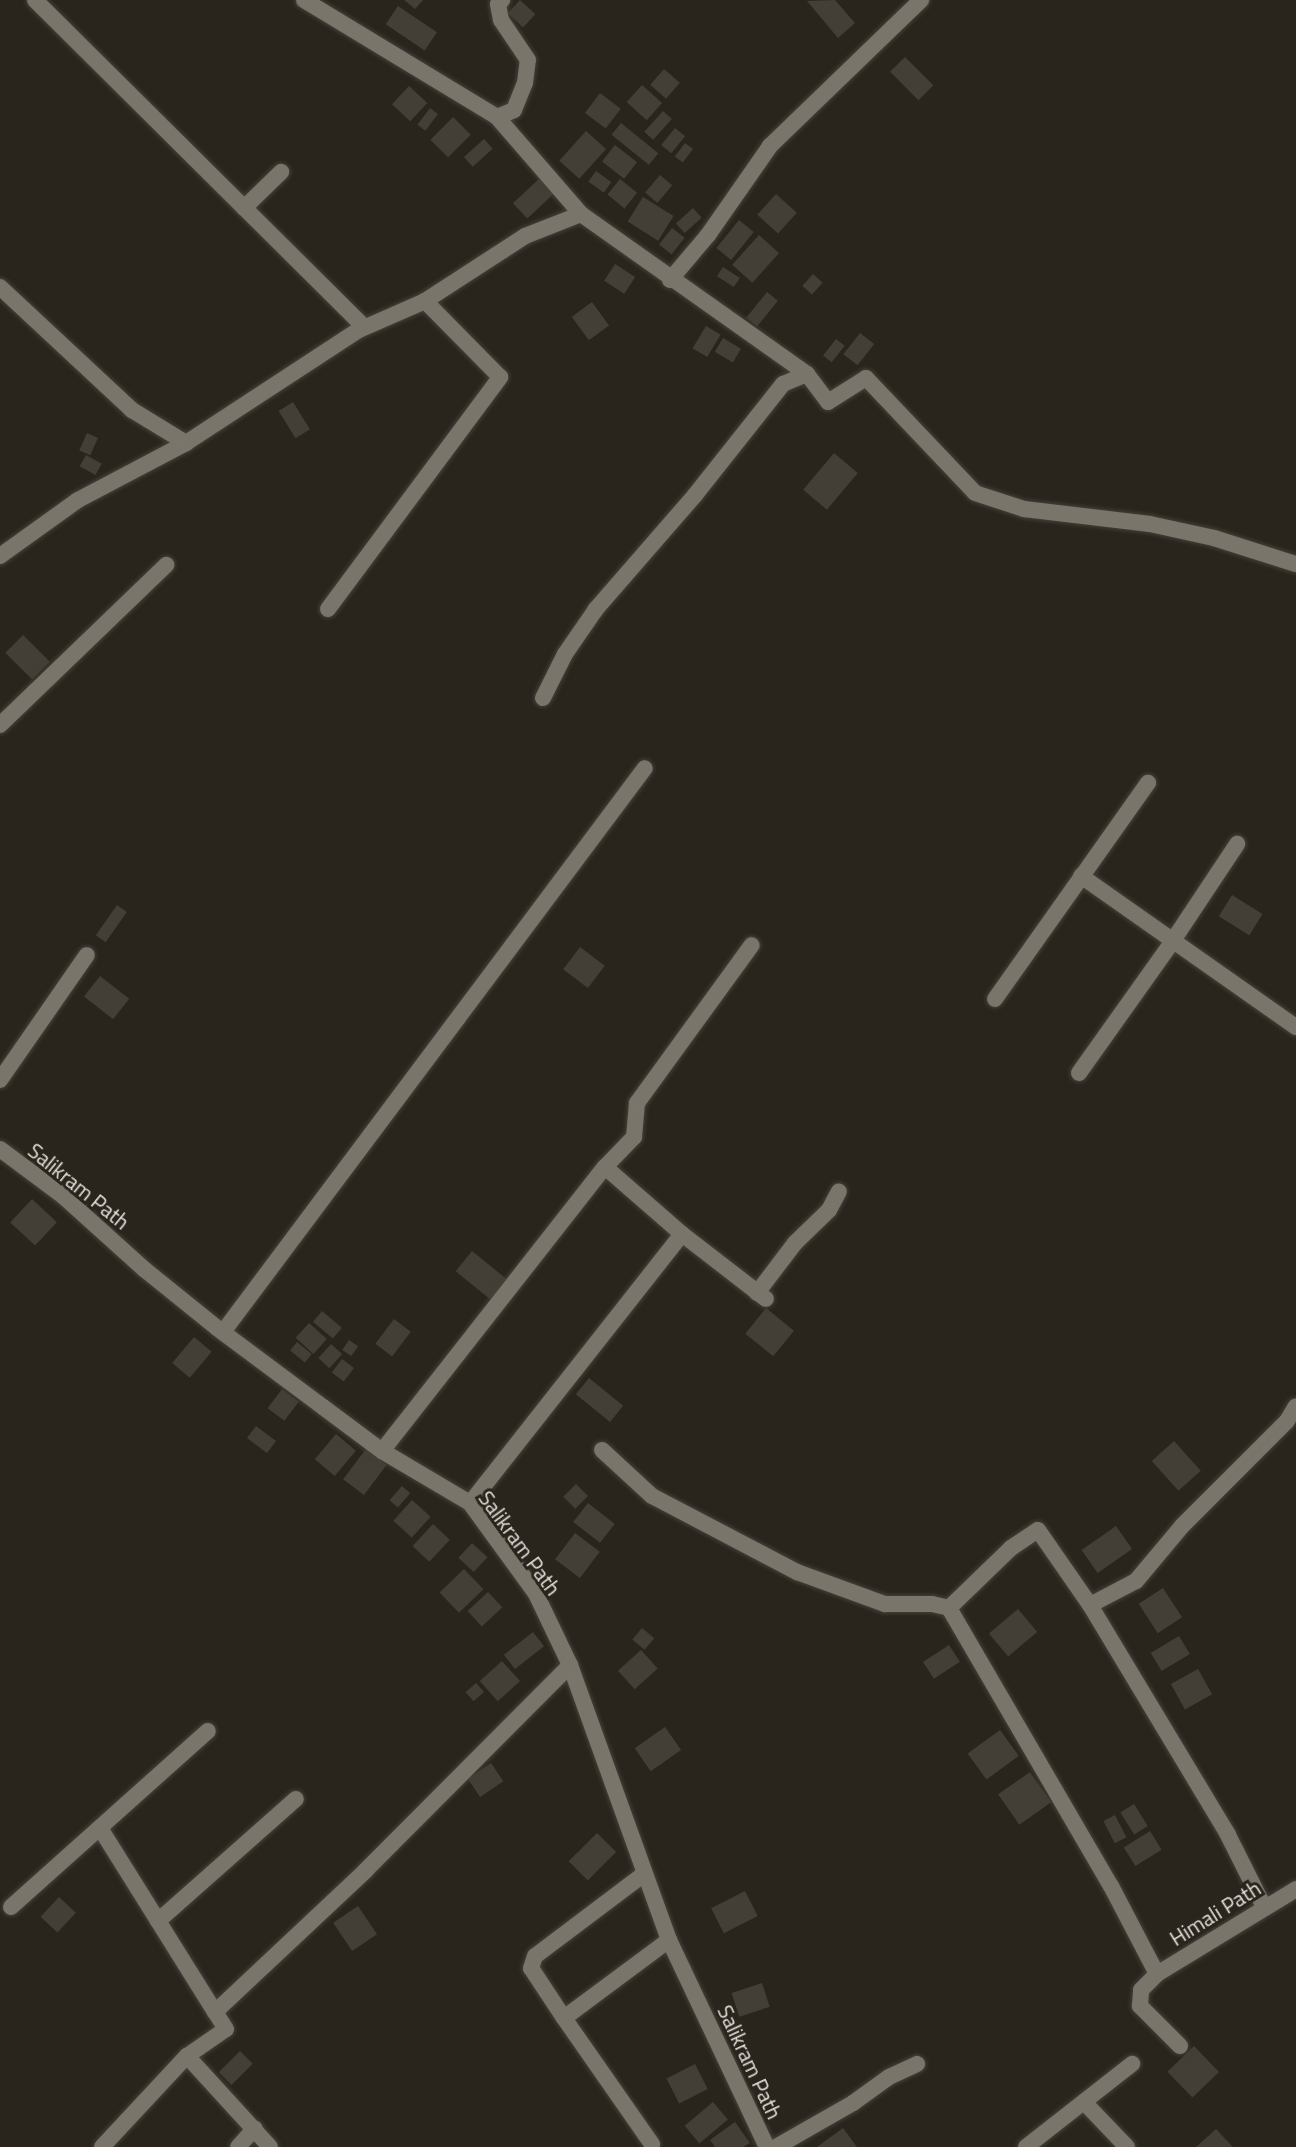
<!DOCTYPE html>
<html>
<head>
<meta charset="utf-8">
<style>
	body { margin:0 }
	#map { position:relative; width:1296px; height:2147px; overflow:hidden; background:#29251d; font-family:"Titillium Web",sans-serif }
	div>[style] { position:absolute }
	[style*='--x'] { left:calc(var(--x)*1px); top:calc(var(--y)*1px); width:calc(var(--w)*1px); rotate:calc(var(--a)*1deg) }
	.building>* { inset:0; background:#433f36; transform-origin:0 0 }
	.roads { filter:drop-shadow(0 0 2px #44413a) drop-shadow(0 0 2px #44413a) }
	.street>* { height:16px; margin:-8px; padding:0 8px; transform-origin:8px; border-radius:8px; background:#7a756b }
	span { translate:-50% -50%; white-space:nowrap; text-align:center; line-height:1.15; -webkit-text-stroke:6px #29251d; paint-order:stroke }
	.street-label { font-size:21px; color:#e4e1dc }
</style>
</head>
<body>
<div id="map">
	<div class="building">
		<div style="clip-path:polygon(404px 0,423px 0,415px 9px)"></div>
		<div style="left:520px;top:0;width:21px;height:18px;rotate:43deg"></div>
		<div style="clip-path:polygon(835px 0,855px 23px,838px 38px,807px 1px)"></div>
		<div style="left:398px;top:6px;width:47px;height:22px;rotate:34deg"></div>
		<div style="left:905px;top:57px;width:40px;height:21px;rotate:45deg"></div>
		<div style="left:664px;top:69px;width:21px;height:21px;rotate:41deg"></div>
		<div style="left:642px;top:85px;width:27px;height:23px;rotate:42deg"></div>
		<div style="left:409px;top:86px;width:25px;height:25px;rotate:43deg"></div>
		<div style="left:600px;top:93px;width:26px;height:25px;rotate:37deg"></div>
		<div style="left:430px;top:108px;width:10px;height:21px;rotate:37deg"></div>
		<div style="left:663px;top:111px;width:12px;height:28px;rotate:42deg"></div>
		<div style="left:453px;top:117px;width:25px;height:32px;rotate:45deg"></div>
		<div style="left:621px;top:123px;width:48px;height:15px;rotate:39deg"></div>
		<div style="left:675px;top:128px;width:13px;height:22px;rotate:39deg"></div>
		<div style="left:586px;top:131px;width:27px;height:40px;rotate:42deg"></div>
		<div style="left:484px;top:139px;width:13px;height:27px;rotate:48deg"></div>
		<div style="left:685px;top:143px;width:10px;height:17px;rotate:37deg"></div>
		<div style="left:615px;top:145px;width:28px;height:21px;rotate:38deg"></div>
		<div style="left:596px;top:171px;width:19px;height:13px;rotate:36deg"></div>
		<div style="left:660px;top:175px;width:16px;height:23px;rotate:40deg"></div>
		<div style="left:540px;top:178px;width:21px;height:37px;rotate:47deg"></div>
		<div style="left:620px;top:179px;width:22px;height:20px;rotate:39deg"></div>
		<div style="left:776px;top:194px;width:28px;height:28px;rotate:42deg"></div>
		<div style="left:643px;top:197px;width:36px;height:29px;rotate:32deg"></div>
		<div style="left:693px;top:208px;width:13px;height:23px;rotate:48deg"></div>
		<div style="left:739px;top:220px;width:19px;height:36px;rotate:39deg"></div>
		<div style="left:672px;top:228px;width:16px;height:21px;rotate:38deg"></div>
		<div style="left:759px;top:235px;width:27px;height:40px;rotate:42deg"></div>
		<div style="left:615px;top:264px;width:24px;height:20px;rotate:33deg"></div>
		<div style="left:723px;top:267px;width:20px;height:11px;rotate:33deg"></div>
		<div style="left:813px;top:274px;width:13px;height:16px;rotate:42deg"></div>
		<div style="left:767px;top:292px;width:14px;height:33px;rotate:39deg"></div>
		<div style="left:592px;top:302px;width:29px;height:25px;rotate:54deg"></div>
		<div style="left:706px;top:326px;width:17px;height:26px;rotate:31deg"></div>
		<div style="left:860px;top:333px;width:18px;height:27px;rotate:38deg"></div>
		<div style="left:723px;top:338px;width:21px;height:16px;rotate:31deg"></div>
		<div style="left:836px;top:339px;width:11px;height:21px;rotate:38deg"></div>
		<div style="left:293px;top:402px;width:32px;height:17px;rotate:58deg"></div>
		<div style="left:87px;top:433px;width:12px;height:19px;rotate:24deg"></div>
		<div style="left:834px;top:453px;width:31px;height:48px;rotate:40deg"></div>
		<div style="left:86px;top:455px;width:18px;height:13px;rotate:29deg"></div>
		<div style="left:23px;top:635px;width:38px;height:25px;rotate:45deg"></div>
		<div style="left:1232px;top:895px;width:36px;height:25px;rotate:32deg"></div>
		<div style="left:117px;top:905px;width:12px;height:37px;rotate:35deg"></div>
		<div style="left:580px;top:947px;width:31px;height:28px;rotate:37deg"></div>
		<div style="left:100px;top:976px;width:37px;height:26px;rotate:38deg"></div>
		<div style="left:32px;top:1199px;width:34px;height:32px;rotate:43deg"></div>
		<div style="left:472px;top:1251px;width:46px;height:26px;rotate:39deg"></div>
		<div style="left:766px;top:1308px;width:36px;height:33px;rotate:39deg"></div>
		<div style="left:322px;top:1311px;width:26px;height:14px;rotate:40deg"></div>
		<div style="left:394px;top:1319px;width:21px;height:31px;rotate:37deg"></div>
		<div style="left:309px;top:1323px;width:24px;height:20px;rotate:42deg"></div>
		<div style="left:194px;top:1337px;width:23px;height:34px;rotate:40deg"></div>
		<div style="left:349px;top:1340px;width:11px;height:12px;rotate:34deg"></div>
		<div style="left:297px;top:1342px;width:19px;height:11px;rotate:39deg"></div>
		<div style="left:331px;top:1344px;width:15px;height:19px;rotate:42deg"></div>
		<div style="left:342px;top:1359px;width:15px;height:17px;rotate:37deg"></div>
		<div style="left:589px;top:1378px;width:44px;height:21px;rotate:39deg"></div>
		<div style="left:282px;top:1389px;width:21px;height:24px;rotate:37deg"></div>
		<div style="left:256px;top:1426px;width:25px;height:15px;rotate:37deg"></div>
		<div style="left:336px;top:1434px;width:26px;height:33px;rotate:40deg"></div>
		<div style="left:1174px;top:1441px;width:40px;height:30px;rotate:48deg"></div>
		<div style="left:366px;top:1449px;width:26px;height:38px;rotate:37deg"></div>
		<div style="left:576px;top:1484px;width:17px;height:18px;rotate:45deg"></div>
		<div style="left:402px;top:1486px;width:11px;height:19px;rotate:41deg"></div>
		<div style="left:412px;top:1500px;width:25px;height:28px;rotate:42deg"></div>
		<div style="left:588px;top:1503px;width:34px;height:24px;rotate:38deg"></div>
		<div style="left:433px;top:1524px;width:23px;height:30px;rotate:43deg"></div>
		<div style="left:1116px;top:1526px;width:28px;height:42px;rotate:55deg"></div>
		<div style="left:575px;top:1533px;width:31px;height:33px;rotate:37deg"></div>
		<div style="left:472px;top:1543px;width:21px;height:20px;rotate:43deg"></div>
		<div style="left:464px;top:1569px;width:28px;height:34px;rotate:46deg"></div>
		<div style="left:1163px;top:1588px;width:35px;height:29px;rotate:57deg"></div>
		<div style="left:488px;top:1592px;width:21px;height:28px;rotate:47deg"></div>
		<div style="left:1018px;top:1609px;width:30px;height:38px;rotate:50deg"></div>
		<div style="left:642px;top:1628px;width:16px;height:15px;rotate:40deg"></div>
		<div style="left:533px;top:1632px;width:18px;height:37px;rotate:52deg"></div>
		<div style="left:1179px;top:1636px;width:21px;height:33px;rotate:59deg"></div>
		<div style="left:949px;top:1645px;width:20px;height:31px;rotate:57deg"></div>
		<div style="left:641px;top:1650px;width:25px;height:31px;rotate:48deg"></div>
		<div style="left:502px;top:1661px;width:27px;height:30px;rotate:48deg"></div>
		<div style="left:1198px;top:1669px;width:29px;height:31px;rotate:61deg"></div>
		<div style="left:476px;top:1683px;width:12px;height:14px;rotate:48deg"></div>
		<div style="left:665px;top:1727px;width:28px;height:37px;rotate:55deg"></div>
		<div style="left:1000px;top:1730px;width:32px;height:40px;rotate:54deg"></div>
		<div style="left:491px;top:1763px;width:22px;height:28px;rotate:56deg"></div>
		<div style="left:1030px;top:1772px;width:37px;height:39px;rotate:55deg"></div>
		<div style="left:1134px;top:1804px;width:26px;height:16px;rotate:58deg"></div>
		<div style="left:1115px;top:1815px;width:25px;height:13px;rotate:63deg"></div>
		<div style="left:1150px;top:1831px;width:22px;height:31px;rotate:58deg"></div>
		<div style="left:597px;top:1833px;width:27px;height:40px;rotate:45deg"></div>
		<div style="left:745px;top:1891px;width:28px;height:38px;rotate:63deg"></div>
		<div style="left:59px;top:1897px;width:23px;height:27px;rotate:43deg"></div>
		<div style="left:358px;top:1906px;width:34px;height:30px;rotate:56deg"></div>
		<div style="left:762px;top:1983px;width:25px;height:32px;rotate:72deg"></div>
		<div style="left:1194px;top:2046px;width:36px;height:37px;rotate:46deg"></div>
		<div style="left:240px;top:2051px;width:18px;height:30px;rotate:45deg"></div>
		<div style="left:695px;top:2064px;width:28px;height:32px;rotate:63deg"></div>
		<div style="left:713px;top:2102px;width:23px;height:37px;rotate:50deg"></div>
		<div style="clip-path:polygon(735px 2122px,750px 2143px,743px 2147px,715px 2147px,710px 2140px)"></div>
		<div style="clip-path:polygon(843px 2128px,857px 2147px,817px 2147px)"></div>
		<div style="clip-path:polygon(1216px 2129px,1233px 2147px,1196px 2147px)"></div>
	</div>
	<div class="roads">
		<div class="street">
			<div style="--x:35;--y:0;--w:464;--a:44.8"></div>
			<div style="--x:304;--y:0;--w:226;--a:31.2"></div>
			<div style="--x:497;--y:117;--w:128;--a:49.1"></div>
			<div style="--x:581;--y:214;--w:277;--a:35.3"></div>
			<div style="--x:807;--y:374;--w:35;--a:53"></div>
			<div style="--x:828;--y:402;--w:45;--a:-32.3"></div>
			<div style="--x:866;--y:378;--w:158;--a:46.5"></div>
			<div style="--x:975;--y:493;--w:52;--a:18.1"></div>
			<div style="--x:1024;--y:509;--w:127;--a:6.8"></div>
			<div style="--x:1150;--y:524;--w:66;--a:12.3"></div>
			<div style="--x:1214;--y:538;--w:86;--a:17.6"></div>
			<div style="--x:497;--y:117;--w:18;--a:-22"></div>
			<div style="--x:514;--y:110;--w:29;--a:-68"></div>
			<div style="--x:525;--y:83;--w:23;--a:-83"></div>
			<div style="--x:528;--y:60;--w:48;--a:-124"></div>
			<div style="--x:501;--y:20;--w:16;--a:-101"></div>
			<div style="--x:498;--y:4;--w:6;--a:-45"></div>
			<div style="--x:244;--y:208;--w:52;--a:-44.2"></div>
			<div style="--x:670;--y:280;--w:59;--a:-49.8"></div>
			<div style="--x:708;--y:235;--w:108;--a:-55.1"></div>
			<div style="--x:770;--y:146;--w:210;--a:-44"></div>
			<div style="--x:0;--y:287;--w:180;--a:43"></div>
			<div style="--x:132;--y:410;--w:63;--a:31.4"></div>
			<div style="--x:0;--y:556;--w:96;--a:-35.7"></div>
			<div style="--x:78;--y:500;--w:122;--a:-27.8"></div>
			<div style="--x:186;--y:443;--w:207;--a:-33.2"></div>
			<div style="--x:359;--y:330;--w:72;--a:-23.7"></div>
			<div style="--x:425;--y:301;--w:119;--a:-33"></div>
			<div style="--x:525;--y:236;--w:60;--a:-21.4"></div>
			<div style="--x:328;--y:609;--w:289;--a:-53.4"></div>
			<div style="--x:500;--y:377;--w:107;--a:-134.6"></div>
			<div style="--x:543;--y:698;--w:49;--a:-63.4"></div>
			<div style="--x:565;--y:654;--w:55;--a:-55.4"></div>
			<div style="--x:596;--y:609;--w:151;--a:-49"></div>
			<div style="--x:695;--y:495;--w:142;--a:-51.6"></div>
			<div style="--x:783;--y:384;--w:26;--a:-23"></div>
			<div style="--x:0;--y:725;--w:231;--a:-43.9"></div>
			<div style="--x:1081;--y:876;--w:263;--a:35.1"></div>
			<div style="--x:995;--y:999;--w:265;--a:-54.7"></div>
			<div style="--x:1079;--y:1073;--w:161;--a:-54.6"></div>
			<div style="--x:1172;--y:942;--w:118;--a:-56.4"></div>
			<div style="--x:0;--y:1080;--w:152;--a:-55.2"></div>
			<div style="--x:0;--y:1149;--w:79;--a:36.7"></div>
			<div style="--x:63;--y:1196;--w:109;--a:42"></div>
			<div style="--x:144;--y:1269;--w:94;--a:38.9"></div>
			<div style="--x:217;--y:1328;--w:132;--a:36.7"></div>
			<div style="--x:323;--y:1407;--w:74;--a:36.7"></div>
			<div style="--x:382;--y:1451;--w:102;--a:30.6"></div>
			<div style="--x:470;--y:1503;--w:112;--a:54"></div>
			<div style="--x:536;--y:1594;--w:79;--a:64.4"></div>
			<div style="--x:570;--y:1665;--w:292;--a:70.2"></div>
			<div style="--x:669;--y:1940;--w:229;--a:64.7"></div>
			<div style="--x:605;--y:1167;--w:42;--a:-46"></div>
			<div style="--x:634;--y:1137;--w:34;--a:-85"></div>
			<div style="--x:637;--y:1103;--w:195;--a:-54"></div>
			<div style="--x:682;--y:1234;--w:106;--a:37.7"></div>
			<div style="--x:757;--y:1293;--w:63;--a:-52.8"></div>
			<div style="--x:795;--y:1243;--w:47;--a:-44.1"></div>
			<div style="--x:829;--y:1210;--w:21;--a:-62"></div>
			<div style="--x:223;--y:1332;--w:704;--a:-53.2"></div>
			<div style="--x:602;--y:1450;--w:68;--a:42.6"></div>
			<div style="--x:652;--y:1496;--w:164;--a:27.7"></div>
			<div style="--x:797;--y:1572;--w:94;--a:20"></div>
			<div style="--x:885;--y:1604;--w:47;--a:0"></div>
			<div style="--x:932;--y:1604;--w:17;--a:13"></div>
			<div style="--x:949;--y:1608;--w:86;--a:-44.1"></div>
			<div style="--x:1011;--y:1548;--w:32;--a:-34"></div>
			<div style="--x:1038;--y:1530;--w:91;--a:55.3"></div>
			<div style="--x:1090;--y:1605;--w:268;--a:59"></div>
			<div style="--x:1228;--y:1835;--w:80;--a:63.4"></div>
			<div style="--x:382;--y:1451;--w:361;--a:-51.9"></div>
			<div style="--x:605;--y:1167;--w:102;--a:41"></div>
			<div style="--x:682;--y:1234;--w:342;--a:128.2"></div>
			<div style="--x:1090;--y:1605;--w:52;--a:-27.6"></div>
			<div style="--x:1136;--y:1581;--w:72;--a:-50.1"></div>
			<div style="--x:1182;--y:1526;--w:148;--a:-45"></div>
			<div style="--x:1287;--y:1421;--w:17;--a:-59"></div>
			<div style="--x:949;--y:1608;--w:322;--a:59.8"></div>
			<div style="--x:1111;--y:1886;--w:99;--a:62.4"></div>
			<div style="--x:100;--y:1828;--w:217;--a:58"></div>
			<div style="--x:644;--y:1874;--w:136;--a:143"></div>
			<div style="--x:535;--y:1956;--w:13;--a:108"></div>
			<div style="--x:531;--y:1968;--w:60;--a:56.6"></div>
			<div style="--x:564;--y:2018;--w:131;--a:-36.6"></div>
			<div style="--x:11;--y:1907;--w:264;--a:-41.8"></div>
			<div style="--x:158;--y:1921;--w:184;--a:-41.5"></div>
			<div style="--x:564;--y:2018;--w:154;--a:55.1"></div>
			<div style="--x:1180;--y:2046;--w:57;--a:-135"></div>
			<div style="--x:1140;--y:2006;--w:16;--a:-86"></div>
			<div style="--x:1141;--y:1990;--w:23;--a:-45"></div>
			<div style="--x:1157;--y:1974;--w:163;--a:-31.4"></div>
			<div style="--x:187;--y:2056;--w:47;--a:-34.7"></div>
			<div style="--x:226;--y:2029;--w:20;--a:-123"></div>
			<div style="--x:215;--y:2012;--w:207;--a:-43.2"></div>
			<div style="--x:366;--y:1870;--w:289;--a:-45.1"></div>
			<div style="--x:1084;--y:2102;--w:62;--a:46.3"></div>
			<div style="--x:102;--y:2147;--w:125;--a:-47"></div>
			<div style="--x:187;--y:2056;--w:123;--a:47.6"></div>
			<div style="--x:238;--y:2147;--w:25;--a:-48"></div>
			<div style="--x:776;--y:2147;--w:89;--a:-29.7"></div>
			<div style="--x:853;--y:2103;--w:44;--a:-35.8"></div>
			<div style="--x:889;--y:2077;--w:31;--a:-25"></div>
			<div style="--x:1026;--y:2147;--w:135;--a:-38.1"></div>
		</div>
	</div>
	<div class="street-label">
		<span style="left:79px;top:1186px;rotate:39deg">Salikram Path</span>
		<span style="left:520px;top:1543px;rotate:54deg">Salikram Path</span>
		<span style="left:1215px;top:1913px;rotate:-32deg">Himali Path</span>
		<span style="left:750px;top:2062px;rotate:65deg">Salikram Path</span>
	</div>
</div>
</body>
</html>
